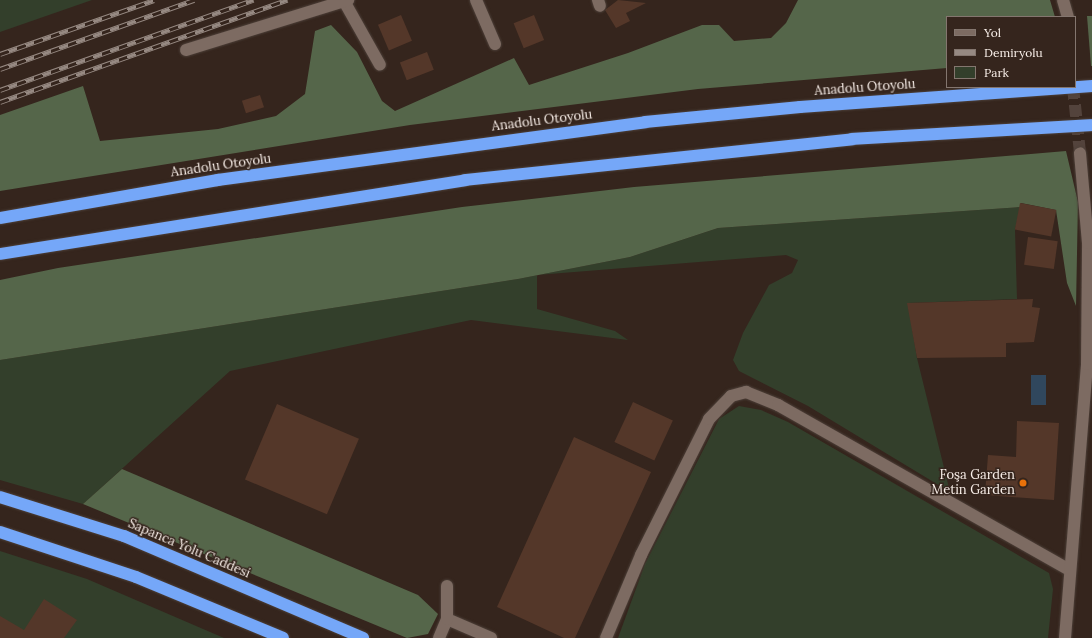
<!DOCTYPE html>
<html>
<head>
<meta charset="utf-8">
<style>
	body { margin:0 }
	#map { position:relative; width:1092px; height:638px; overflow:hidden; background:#35251d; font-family:Lora,serif }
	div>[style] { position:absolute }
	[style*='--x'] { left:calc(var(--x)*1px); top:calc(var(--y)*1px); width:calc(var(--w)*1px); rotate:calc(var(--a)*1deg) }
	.green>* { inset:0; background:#333f2b }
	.forest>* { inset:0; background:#55664a }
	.water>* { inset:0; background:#30475d; transform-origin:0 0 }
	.building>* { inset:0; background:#543729; transform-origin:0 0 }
	.minor-tunnel>* { height:12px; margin-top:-6px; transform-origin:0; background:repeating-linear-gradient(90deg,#53433c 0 12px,transparent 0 18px) }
	.roads { filter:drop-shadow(0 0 1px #4d4039) drop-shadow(0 0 1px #4d4039) }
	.minor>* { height:12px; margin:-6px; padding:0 6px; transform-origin:6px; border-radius:6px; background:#7d6b62 }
	.highway>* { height:12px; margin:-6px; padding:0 6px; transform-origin:6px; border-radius:6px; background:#75a7f8 }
	.rail>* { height:4.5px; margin-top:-2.25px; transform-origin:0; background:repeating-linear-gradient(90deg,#35251d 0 9px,#968982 0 18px); box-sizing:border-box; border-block:1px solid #968982 }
	.dots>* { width:11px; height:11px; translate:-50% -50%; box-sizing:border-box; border:2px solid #35251d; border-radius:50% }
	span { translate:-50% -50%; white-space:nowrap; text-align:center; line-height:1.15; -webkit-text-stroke:3px #35251d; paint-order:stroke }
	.street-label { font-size:13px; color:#faf0ea }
	.poi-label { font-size:13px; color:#faf0ea }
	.right { translate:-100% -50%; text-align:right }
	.legend { position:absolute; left:946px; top:16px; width:130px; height:72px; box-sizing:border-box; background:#35251d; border:1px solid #84766f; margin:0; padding:5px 7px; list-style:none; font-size:12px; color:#faf0ea }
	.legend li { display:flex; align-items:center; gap:8px; height:20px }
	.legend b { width:20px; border:1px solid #84766f }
</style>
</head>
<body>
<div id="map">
	<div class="green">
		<div style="clip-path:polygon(0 0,92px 0,0 32px)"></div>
		<div style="clip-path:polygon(1020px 207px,1015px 230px,1017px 299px,908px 303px,917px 358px,950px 492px,808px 406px,739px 371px,733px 360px,743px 333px,769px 285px,792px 273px,798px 260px,786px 255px,537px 275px,537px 309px,615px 331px,628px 340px,471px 320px,230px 371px,83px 504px,0 480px,0 360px,518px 279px,630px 257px,718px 228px)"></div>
		<div style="clip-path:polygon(739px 406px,761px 410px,788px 422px,1049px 573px,1053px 589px,1048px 638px,618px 638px,645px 564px,719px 419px)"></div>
		<div style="clip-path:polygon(0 551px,87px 579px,224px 638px,0 638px)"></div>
	</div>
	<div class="forest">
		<div style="clip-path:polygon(798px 0,1050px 0,1055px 17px,947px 17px,947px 68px,698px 89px,410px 125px,0 191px,0 115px,83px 86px,100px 141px,218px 129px,276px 116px,305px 94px,315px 31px,331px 25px,357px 52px,382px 101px,395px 111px,514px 58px,529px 85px,628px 53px,702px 25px,719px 25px,734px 41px,771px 38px,786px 23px)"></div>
		<div style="clip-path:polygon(1087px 16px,1092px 16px,1092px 66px,1091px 66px)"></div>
		<div style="clip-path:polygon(1066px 151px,1078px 202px,1076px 306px,1067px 283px,1056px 210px,1021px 203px,1020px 207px,718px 228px,630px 257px,518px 279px,0 360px,0 280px,58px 268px,462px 207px,634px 187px)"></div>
		<div style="clip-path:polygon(122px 469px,418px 595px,438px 614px,428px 634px,407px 638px,83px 504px)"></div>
	</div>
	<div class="water">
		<div style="left:1031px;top:375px;width:15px;height:30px"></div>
	</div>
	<div class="building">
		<div style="clip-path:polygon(618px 0,646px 3px,626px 13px,630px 21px,616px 28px,605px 10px)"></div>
		<div style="left:401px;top:15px;width:28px;height:25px;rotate:67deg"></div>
		<div style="left:534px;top:15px;width:27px;height:22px;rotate:68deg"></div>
		<div style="left:427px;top:52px;width:19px;height:29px;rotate:69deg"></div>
		<div style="left:260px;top:95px;width:13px;height:19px;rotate:72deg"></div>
		<div style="left:1020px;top:203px;width:37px;height:27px;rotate:11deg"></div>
		<div style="left:1028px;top:237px;width:30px;height:28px;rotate:8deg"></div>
		<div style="clip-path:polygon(1033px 299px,1032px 307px,1040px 308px,1034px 342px,1006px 343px,1006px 357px,917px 358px,907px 303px)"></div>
		<div style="left:633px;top:402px;width:44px;height:44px;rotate:25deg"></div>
		<div style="left:277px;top:404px;width:89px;height:82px;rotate:23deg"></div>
		<div style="clip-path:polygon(1017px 421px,1059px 423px,1054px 500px,985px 495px,988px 455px,1016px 457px)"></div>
		<div style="clip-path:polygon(574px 437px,651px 472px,575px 638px,564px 638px,497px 607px)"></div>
		<div style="clip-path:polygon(44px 599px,77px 620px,64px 638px,0 638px,0 616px,24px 630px)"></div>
	</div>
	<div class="minor-tunnel">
		<div style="--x:1073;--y:87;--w:66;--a:83.9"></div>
	</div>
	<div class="roads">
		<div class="minor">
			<div style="--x:476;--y:0;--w:48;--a:66.6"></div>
			<div style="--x:598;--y:0;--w:6;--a:72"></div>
			<div style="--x:1063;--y:0;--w:18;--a:74"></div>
			<div style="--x:344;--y:1;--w:73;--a:60.6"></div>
			<div style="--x:186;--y:50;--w:170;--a:-17.2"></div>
			<div style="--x:447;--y:619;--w:48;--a:23.4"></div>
			<div style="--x:439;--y:638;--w:21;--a:-67"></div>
			<div style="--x:447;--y:619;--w:33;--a:-90"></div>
			<div style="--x:606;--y:638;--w:90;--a:-67.1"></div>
			<div style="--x:641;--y:555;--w:152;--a:-63.4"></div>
			<div style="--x:709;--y:419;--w:32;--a:-46"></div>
			<div style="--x:731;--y:396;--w:16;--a:-15"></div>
			<div style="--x:746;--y:392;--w:35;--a:22"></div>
			<div style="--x:778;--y:405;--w:335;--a:29.5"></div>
			<div style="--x:1065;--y:638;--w:275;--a:-85.4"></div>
			<div style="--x:1087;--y:364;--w:121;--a:-89.5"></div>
			<div style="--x:1088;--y:243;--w:90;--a:-95.1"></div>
		</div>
		<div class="highway">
			<div style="--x:0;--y:218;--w:221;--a:-9.9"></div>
			<div style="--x:218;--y:180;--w:431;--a:-7.7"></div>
			<div style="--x:645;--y:122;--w:156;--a:-5.5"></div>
			<div style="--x:800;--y:107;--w:293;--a:-4.1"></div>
			<div style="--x:0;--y:254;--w:471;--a:-9"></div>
			<div style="--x:465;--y:180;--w:389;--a:-6"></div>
			<div style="--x:852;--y:139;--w:240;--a:-3.3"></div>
			<div style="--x:0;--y:497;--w:130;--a:17.5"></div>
			<div style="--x:124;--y:536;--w:260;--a:23.1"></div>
			<div style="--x:0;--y:532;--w:143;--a:18.3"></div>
			<div style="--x:136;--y:577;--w:159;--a:22.5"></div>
		</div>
	</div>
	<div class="rail">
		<div style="--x:0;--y:54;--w:163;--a:-19.3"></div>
		<div style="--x:0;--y:69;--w:206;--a:-19.6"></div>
		<div style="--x:0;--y:90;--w:269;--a:-19.6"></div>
		<div style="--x:0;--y:102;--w:305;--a:-19.6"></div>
	</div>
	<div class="dots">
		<div style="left:1023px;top:483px;background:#e8710a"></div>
	</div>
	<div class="street-label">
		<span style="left:865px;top:88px;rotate:-4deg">Anadolu Otoyolu</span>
		<span style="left:542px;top:121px;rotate:-7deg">Anadolu Otoyolu</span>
		<span style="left:221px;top:166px;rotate:-8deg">Anadolu Otoyolu</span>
		<span style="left:189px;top:549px;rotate:23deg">Sapanca Yolu Caddesi</span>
	</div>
	<div class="poi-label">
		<span class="right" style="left:1015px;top:483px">Foşa Garden<br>Metin Garden</span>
	</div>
	<ul class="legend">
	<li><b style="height:5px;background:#7d6b62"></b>Yol</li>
	<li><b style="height:5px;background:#968982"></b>Demiryolu</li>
	<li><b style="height:11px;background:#333f2b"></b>Park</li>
	</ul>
</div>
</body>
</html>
